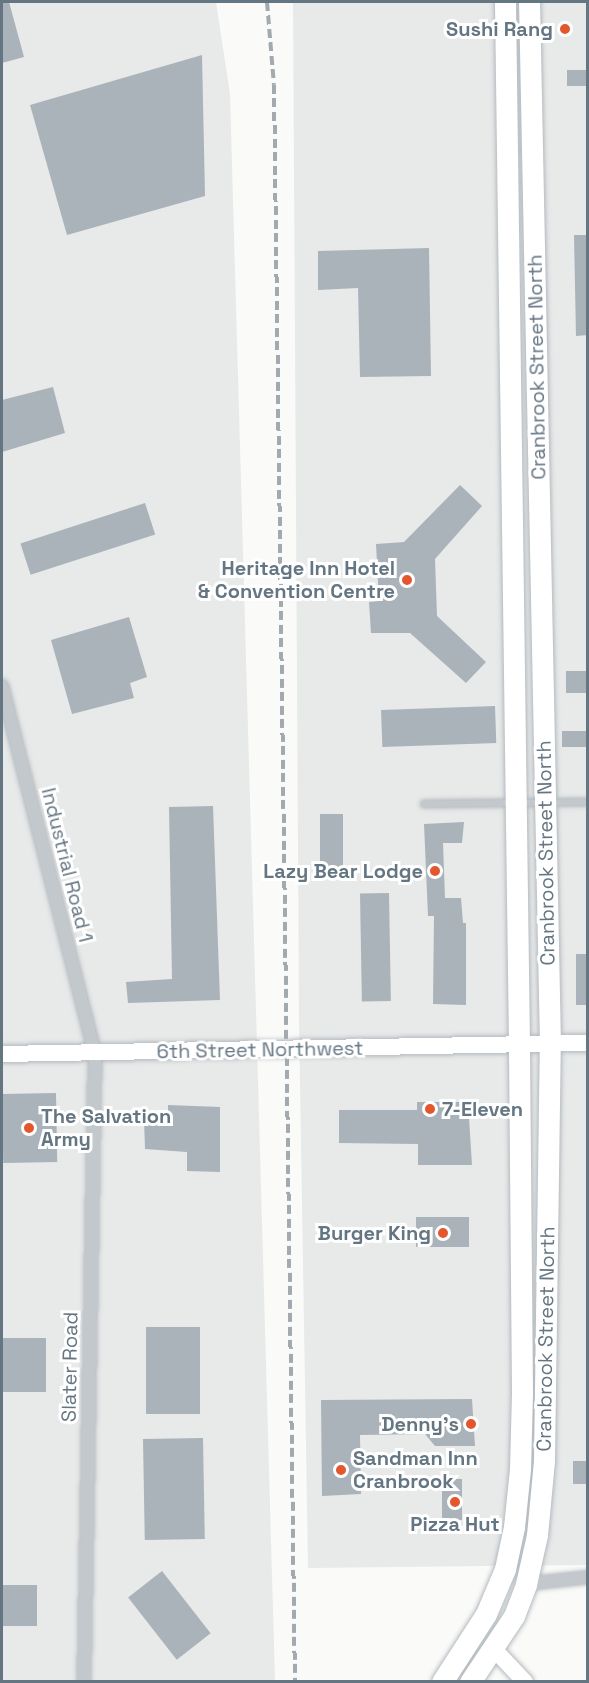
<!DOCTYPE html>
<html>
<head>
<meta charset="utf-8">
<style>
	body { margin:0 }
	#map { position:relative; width:589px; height:1683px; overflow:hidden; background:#fafaf8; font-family:"Space Grotesk",sans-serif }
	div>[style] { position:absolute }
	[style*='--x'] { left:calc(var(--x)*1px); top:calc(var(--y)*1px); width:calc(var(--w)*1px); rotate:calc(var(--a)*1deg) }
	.built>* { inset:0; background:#e8e9e9 }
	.building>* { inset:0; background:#aab3b9; transform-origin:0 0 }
	.roads { filter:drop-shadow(0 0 2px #b3babf) drop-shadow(0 0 2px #b3babf) }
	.lane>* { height:6px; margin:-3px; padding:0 3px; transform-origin:3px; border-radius:3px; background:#c3c8cc }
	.street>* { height:12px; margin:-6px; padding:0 6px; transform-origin:6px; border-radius:6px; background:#c3c8cc }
	.secondary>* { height:16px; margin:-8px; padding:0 8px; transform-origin:8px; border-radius:8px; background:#fff }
	.highway>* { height:21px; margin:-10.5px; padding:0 10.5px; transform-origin:10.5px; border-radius:10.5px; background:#fff }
	.rail>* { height:4px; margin-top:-2px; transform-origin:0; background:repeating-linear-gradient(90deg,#a2aab0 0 9px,transparent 0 13.5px) }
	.dots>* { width:16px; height:16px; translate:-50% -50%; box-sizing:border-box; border:3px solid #fff; border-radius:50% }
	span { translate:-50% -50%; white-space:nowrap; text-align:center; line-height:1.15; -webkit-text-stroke:6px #fff; paint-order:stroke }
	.poi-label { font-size:20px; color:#657683; font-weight:700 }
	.right { translate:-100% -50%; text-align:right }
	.left { translate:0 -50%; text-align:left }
	.street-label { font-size:20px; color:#657683 }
	.frame { position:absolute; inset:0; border:3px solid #657683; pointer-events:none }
</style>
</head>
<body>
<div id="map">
	<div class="built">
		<div style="clip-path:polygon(2px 2px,216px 2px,230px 94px,275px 1681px,2px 1682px)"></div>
		<div style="clip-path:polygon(293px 2px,587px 2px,587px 1565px,308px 1568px,299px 1021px)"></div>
	</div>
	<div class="building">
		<div style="clip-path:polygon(2px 2px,9px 2px,24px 57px,2px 63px)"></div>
		<div style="clip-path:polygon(202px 55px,205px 196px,67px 235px,30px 105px)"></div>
		<div style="left:567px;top:70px;width:21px;height:16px"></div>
		<div style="clip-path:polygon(574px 235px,588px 235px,588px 335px,576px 336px)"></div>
		<div style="clip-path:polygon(429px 248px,431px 376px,360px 377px,358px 288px,318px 290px,318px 251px)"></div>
		<div style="clip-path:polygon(53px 387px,65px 433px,2px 452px,2px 400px)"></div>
		<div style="clip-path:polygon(460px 485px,482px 506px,435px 559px,437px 616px,486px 662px,466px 683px,410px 633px,371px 633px,369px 602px,379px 601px,376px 544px,404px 542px)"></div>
		<div style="left:145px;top:503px;width:33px;height:131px;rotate:72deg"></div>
		<div style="clip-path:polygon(129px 617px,147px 677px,130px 683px,134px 698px,72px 714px,51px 640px)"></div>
		<div style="left:588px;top:671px;width:22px;height:22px;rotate:90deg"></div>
		<div style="left:495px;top:706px;width:37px;height:114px;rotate:88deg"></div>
		<div style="left:562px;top:731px;width:26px;height:16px"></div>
		<div style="clip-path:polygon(213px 806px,220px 1000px,128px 1003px,126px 982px,172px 979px,169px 807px)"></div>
		<div style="left:320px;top:814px;width:23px;height:63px"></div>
		<div style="clip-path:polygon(464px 822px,462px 843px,443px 843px,445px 898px,461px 898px,463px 923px,466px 923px,466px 1005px,433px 1004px,434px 916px,428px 916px,424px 824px)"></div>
		<div style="left:389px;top:893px;width:108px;height:29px;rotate:89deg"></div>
		<div style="left:576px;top:954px;width:12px;height:51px"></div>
		<div style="left:56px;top:1093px;width:69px;height:54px;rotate:89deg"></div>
		<div style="clip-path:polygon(417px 1102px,468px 1102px,472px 1165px,418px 1165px,418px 1144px,339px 1143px,339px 1110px,417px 1110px)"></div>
		<div style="clip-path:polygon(168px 1105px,220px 1107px,220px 1172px,187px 1171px,187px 1152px,145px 1149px,144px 1119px,168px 1120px)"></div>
		<div style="left:416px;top:1217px;width:53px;height:30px"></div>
		<div style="left:146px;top:1327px;width:54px;height:87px"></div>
		<div style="left:2px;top:1338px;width:44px;height:54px"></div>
		<div style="clip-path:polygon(472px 1399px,475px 1446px,435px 1446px,425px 1434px,360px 1435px,361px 1494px,322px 1496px,321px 1400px)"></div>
		<div style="left:203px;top:1438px;width:101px;height:60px;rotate:89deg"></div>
		<div style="left:588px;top:1461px;width:23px;height:15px;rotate:90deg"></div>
		<div style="left:442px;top:1479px;width:20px;height:41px"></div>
		<div style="left:162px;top:1571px;width:79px;height:43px;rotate:52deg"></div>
		<div style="left:2px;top:1585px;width:35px;height:41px"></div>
	</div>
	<div class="roads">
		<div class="lane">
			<div style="--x:424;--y:804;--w:164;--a:-0.7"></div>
		</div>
		<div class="street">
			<div style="--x:2;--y:686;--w:380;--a:75.8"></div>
			<div style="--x:95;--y:1054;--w:628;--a:91"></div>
			<div style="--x:526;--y:1584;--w:62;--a:-6.4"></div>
		</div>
		<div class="secondary">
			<div style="--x:2;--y:1054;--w:586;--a:-1.08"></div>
			<div style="--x:493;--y:1648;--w:47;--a:46.7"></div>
		</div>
		<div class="highway">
			<div style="--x:442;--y:1682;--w:81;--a:-57.1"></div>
			<div style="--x:486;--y:1614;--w:49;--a:-67.1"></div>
			<div style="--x:505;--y:1569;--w:43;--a:-77.9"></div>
			<div style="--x:514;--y:1527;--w:58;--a:-84.1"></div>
			<div style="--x:520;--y:1469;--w:76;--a:-88.5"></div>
			<div style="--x:522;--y:1393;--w:348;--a:-90.5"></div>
			<div style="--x:519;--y:1045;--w:1043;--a:-90.77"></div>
			<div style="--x:470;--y:1682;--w:79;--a:-56.3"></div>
			<div style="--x:514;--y:1616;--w:34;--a:-69"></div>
			<div style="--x:526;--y:1584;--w:50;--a:-77.3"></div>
			<div style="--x:537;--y:1535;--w:74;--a:-84.6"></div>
			<div style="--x:544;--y:1461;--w:416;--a:-89.2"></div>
			<div style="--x:550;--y:1045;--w:1043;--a:-91.15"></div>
		</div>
	</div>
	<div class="rail">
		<div style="--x:267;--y:2;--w:83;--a:85.2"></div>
		<div style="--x:274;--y:85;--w:1597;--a:89.25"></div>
	</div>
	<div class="dots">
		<div style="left:565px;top:29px;background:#e4572e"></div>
		<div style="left:407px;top:580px;background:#e4572e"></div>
		<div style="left:435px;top:871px;background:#e4572e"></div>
		<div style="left:430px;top:1109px;background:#e4572e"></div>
		<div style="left:29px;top:1128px;background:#e4572e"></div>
		<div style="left:443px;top:1233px;background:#e4572e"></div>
		<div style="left:471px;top:1424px;background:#e4572e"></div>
		<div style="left:341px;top:1470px;background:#e4572e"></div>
		<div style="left:455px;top:1502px;background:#e4572e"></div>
	</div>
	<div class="poi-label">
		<span class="right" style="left:553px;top:29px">Sushi Rang</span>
		<span class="right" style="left:395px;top:580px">Heritage Inn Hotel<br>&amp; Convention Centre</span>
		<span class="right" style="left:423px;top:871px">Lazy Bear Lodge</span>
		<span class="left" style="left:442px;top:1109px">7-Eleven</span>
		<span class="left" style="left:41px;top:1128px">The Salvation<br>Army</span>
		<span class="right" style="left:431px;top:1233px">Burger King</span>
		<span class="right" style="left:459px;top:1424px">Denny's</span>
		<span class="left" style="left:353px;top:1470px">Sandman Inn<br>Cranbrook</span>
		<span style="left:455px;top:1524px">Pizza Hut</span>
	</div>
	<div class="street-label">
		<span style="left:537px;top:367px;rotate:-91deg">Cranbrook Street North</span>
		<span style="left:546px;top:853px;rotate:-91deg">Cranbrook Street North</span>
		<span style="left:67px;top:865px;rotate:76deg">Industrial Road 1</span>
		<span style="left:260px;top:1050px;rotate:-1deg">6th Street Northwest</span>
		<span style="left:546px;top:1339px;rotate:-89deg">Cranbrook Street North</span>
		<span style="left:70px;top:1367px;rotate:-89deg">Slater Road</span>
	</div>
	<div class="frame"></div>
</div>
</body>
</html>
